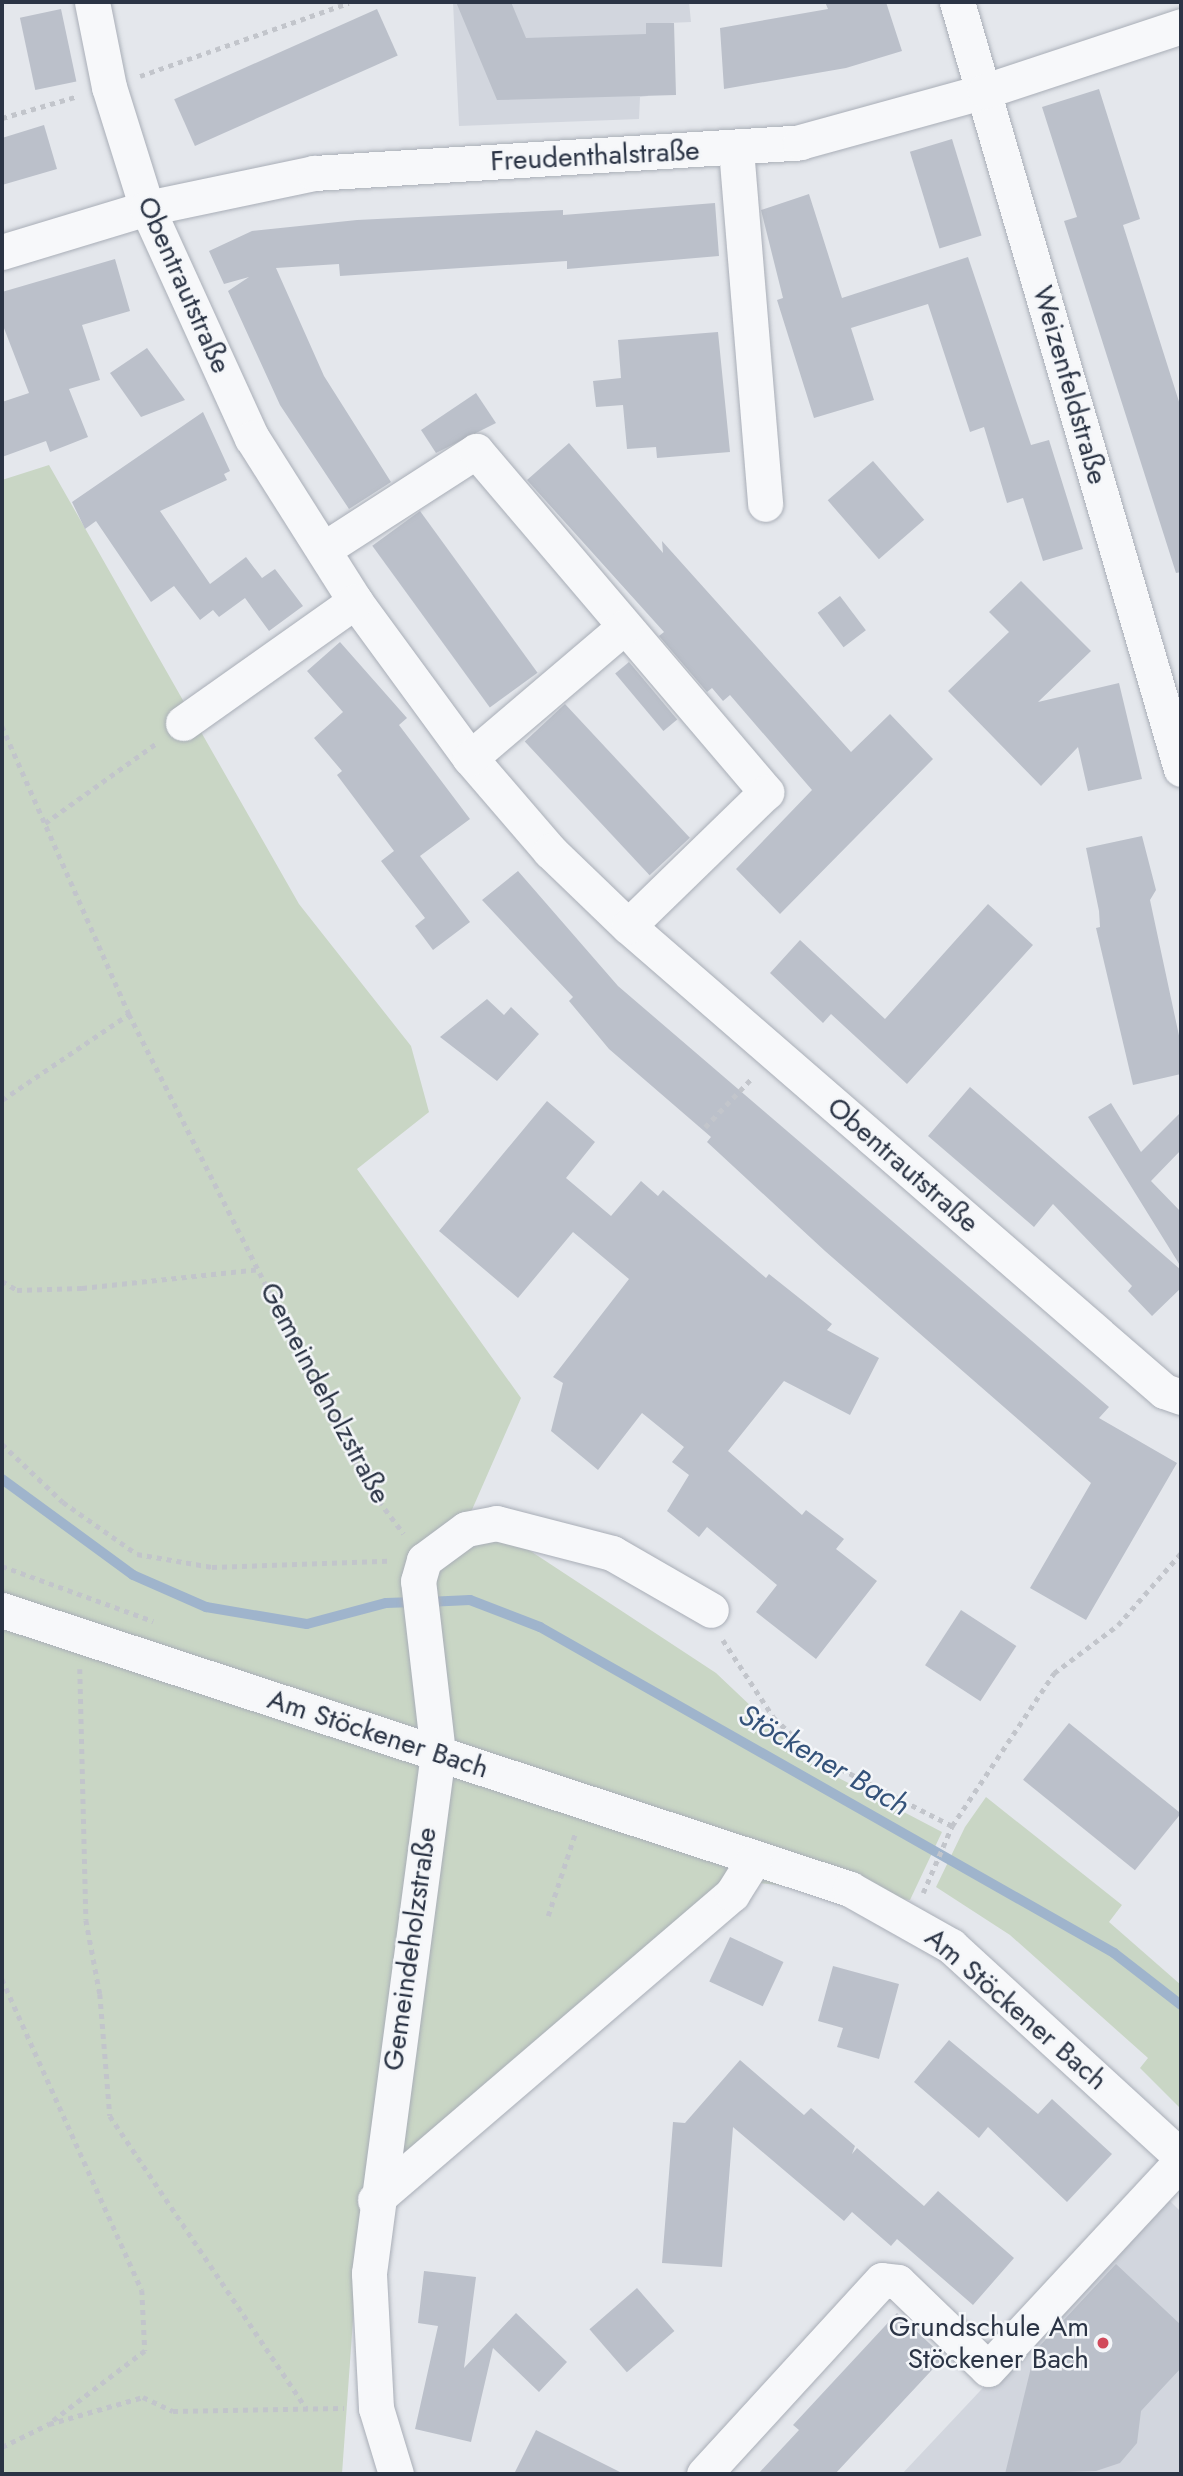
<!DOCTYPE html>
<html>
<head>
<meta charset="utf-8">
<style>
	body { margin:0 }
	#map { position:relative; width:1183px; height:2476px; overflow:hidden; background:#e4e7ec; font-family:Jost,sans-serif }
	div>[style] { position:absolute }
	[style*='--x'] { left:calc(var(--x)*1px); top:calc(var(--y)*1px); width:calc(var(--w)*1px); rotate:calc(var(--a)*1deg) }
	.built>* { inset:0; background:#d2d6de }
	.green>* { inset:0; background:#c9d6c5 }
	.stream>* { height:10px; margin:-5px; padding:0 5px; transform-origin:5px; border-radius:5px; background:#9fb4cc }
	.building>* { inset:0; background:#bbc0ca; transform-origin:0 0 }
	.path>* { height:4.5px; margin-top:-2.25px; transform-origin:0; background:repeating-linear-gradient(90deg,#c2c5cb 0 5px,transparent 0 10px) }
	.roads { filter:drop-shadow(0 0 2px #a9aeb7) drop-shadow(0 0 2px #a9aeb7) }
	.minor>* { height:35px; margin:-17.5px; padding:0 17.5px; transform-origin:17.5px; border-radius:17.5px; background:#f7f8fa }
	.dots>* { width:19px; height:19px; translate:-50% -50%; box-sizing:border-box; border:4px solid #f4f6f9; border-radius:50% }
	span { translate:-50% -50%; white-space:nowrap; text-align:center; line-height:1.15; -webkit-text-stroke:5px #f4f6f9; paint-order:stroke }
	.street-label { font-size:28px; color:#2b3445 }
	.poi-label { font-size:28px; color:#2b3445 }
	.right { translate:-100% -50%; text-align:right }
	.water-label { font-size:30px; color:#34527a; font-style:italic }
	.frame { position:absolute; inset:0; border:4px solid #2b3445; pointer-events:none }
</style>
</head>
<body>
<div id="map">
	<div class="built">
		<div style="clip-path:polygon(453px 2px,689px 2px,691px 22px,646px 24px,648px 96px,640px 97px,639px 119px,459px 126px)"></div>
		<div style="clip-path:polygon(1164px 2195px,1181px 2212px,1181px 2474px,902px 2474px)"></div>
	</div>
	<div class="green">
		<div style="clip-path:polygon(49px 465px,299px 904px,411px 1046px,429px 1112px,357px 1169px,521px 1398px,471px 1512px,716px 1673px,812px 1764px,942px 1832px,910px 1900px,733px 1880px,361px 2208px,342px 2474px,2px 2474px,2px 480px)"></div>
		<div style="clip-path:polygon(986px 1797px,1122px 1905px,1109px 1922px,1181px 1985px,1181px 2109px,1140px 2068px,1148px 2058px,1010px 1935px,936px 1887px,965px 1827px)"></div>
	</div>
	<div class="stream">
		<div style="--x:2;--y:1479;--w:162;--a:36.2"></div>
		<div style="--x:133;--y:1575;--w:80;--a:23.7"></div>
		<div style="--x:206;--y:1607;--w:102;--a:9.6"></div>
		<div style="--x:307;--y:1624;--w:82;--a:-14.9"></div>
		<div style="--x:386;--y:1603;--w:28;--a:-2"></div>
		<div style="--x:427;--y:1602;--w:43;--a:-2.7"></div>
		<div style="--x:470;--y:1600;--w:75;--a:21.1"></div>
		<div style="--x:540;--y:1627;--w:660;--a:29.59"></div>
		<div style="--x:1114;--y:1953;--w:85;--a:37.8"></div>
	</div>
	<div class="building">
		<div style="clip-path:polygon(456px 2px,511px 2px,526px 38px,646px 34px,646px 23px,674px 23px,676px 95px,497px 100px)"></div>
		<div style="clip-path:polygon(825px 2px,886px 2px,902px 51px,846px 68px,724px 89px,720px 28px,828px 9px)"></div>
		<div style="left:61px;top:9px;width:74px;height:42px;rotate:78deg"></div>
		<div style="left:377px;top:9px;width:51px;height:222px;rotate:66deg"></div>
		<div style="clip-path:polygon(1099px 89px,1140px 219px,1123px 225px,1181px 408px,1181px 572px,1176px 573px,1064px 221px,1077px 217px,1042px 107px)"></div>
		<div style="clip-path:polygon(44px 125px,57px 169px,2px 185px,2px 138px)"></div>
		<div style="left:952px;top:139px;width:101px;height:44px;rotate:73deg"></div>
		<div style="clip-path:polygon(809px 194px,842px 298px,968px 257px,1031px 445px,1049px 440px,1083px 549px,1043px 561px,1023px 498px,1007px 503px,984px 427px,970px 432px,928px 304px,851px 328px,874px 400px,814px 418px,777px 300px,783px 298px,761px 210px)"></div>
		<div style="clip-path:polygon(715px 203px,719px 256px,567px 269px,567px 261px,340px 276px,339px 264px,276px 268px,324px 376px,391px 482px,349px 509px,280px 405px,228px 291px,249px 277px,224px 284px,209px 251px,252px 231px,357px 220px,563px 210px,563px 215px)"></div>
		<div style="clip-path:polygon(115px 259px,130px 311px,82px 325px,100px 380px,69px 389px,88px 437px,50px 452px,46px 441px,2px 457px,2px 402px,29px 393px,2px 323px,2px 292px)"></div>
		<div style="clip-path:polygon(718px 332px,730px 452px,657px 458px,656px 447px,627px 449px,623px 405px,596px 407px,593px 381px,621px 378px,618px 340px)"></div>
		<div style="clip-path:polygon(147px 348px,185px 400px,141px 417px,110px 373px)"></div>
		<div style="clip-path:polygon(476px 393px,496px 423px,436px 453px,421px 430px)"></div>
		<div style="clip-path:polygon(203px 412px,230px 471px,224px 474px,227px 480px,160px 511px,210px 584px,246px 557px,262px 578px,275px 569px,303px 606px,269px 631px,245px 598px,219px 617px,213px 610px,200px 620px,174px 586px,151px 602px,96px 521px,85px 529px,72px 502px)"></div>
		<div style="clip-path:polygon(569px 443px,663px 553px,662px 541px,851px 752px,890px 714px,933px 759px,780px 914px,736px 869px,812px 790px,730px 695px,723px 701px,712px 688px,707px 692px,659px 636px,664px 632px,527px 480px)"></div>
		<div style="left:873px;top:461px;width:78px;height:60px;rotate:49deg"></div>
		<div style="left:420px;top:511px;width:200px;height:59px;rotate:54deg"></div>
		<div style="clip-path:polygon(1021px 581px,1091px 651px,1038px 702px,1119px 683px,1142px 779px,1088px 791px,1078px 747px,1041px 786px,948px 691px,1009px 632px,989px 612px)"></div>
		<div style="left:840px;top:596px;width:43px;height:28px;rotate:53deg"></div>
		<div style="clip-path:polygon(340px 642px,407px 718px,399px 725px,470px 819px,420px 856px,470px 922px,433px 950px,415px 926px,425px 918px,381px 861px,394px 851px,337px 775px,342px 771px,314px 738px,343px 712px,307px 671px)"></div>
		<div style="left:629px;top:662px;width:75px;height:18px;rotate:50deg"></div>
		<div style="left:565px;top:704px;width:183px;height:55px;rotate:47deg"></div>
		<div style="clip-path:polygon(1142px 836px,1156px 890px,1150px 900px,1181px 1045px,1181px 1074px,1133px 1085px,1096px 928px,1100px 927px,1099px 911px,1086px 848px)"></div>
		<div style="clip-path:polygon(518px 871px,618px 986px,1109px 1407px,1099px 1418px,1177px 1463px,1086px 1620px,1030px 1588px,1091px 1483px,825px 1251px,707px 1142px,711px 1137px,609px 1049px,569px 1001px,573px 997px,482px 900px)"></div>
		<div style="clip-path:polygon(988px 904px,1033px 945px,907px 1084px,831px 1014px,823px 1023px,770px 973px,800px 940px,885px 1019px)"></div>
		<div style="clip-path:polygon(487px 999px,504px 1015px,511px 1007px,539px 1034px,497px 1081px,440px 1037px)"></div>
		<div style="clip-path:polygon(970px 1087px,1181px 1270px,1181px 1288px,1152px 1316px,1128px 1291px,1132px 1286px,1053px 1204px,1034px 1227px,928px 1136px)"></div>
		<div style="clip-path:polygon(547px 1101px,595px 1142px,566px 1178px,611px 1216px,641px 1181px,658px 1196px,663px 1190px,766px 1278px,769px 1274px,832px 1324px,827px 1330px,879px 1358px,850px 1415px,784px 1381px,728px 1451px,802px 1515px,806px 1510px,844px 1539px,836px 1549px,877px 1581px,816px 1659px,756px 1612px,777px 1585px,707px 1527px,699px 1537px,667px 1511px,689px 1475px,672px 1462px,684px 1447px,642px 1413px,598px 1470px,551px 1431px,563px 1383px,553px 1377px,629px 1279px,573px 1232px,518px 1298px,439px 1231px)"></div>
		<div style="clip-path:polygon(1111px 1103px,1141px 1152px,1181px 1112px,1181px 1150px,1151px 1181px,1181px 1212px,1181px 1267px,1088px 1117px)"></div>
		<div style="left:961px;top:1610px;width:66px;height:66px;rotate:33deg"></div>
		<div style="left:1069px;top:1723px;width:144px;height:73px;rotate:39deg"></div>
		<div style="left:730px;top:1937px;width:59px;height:49px;rotate:25deg"></div>
		<div style="clip-path:polygon(833px 1966px,899px 1984px,879px 2059px,837px 2047px,843px 2028px,818px 2021px)"></div>
		<div style="clip-path:polygon(949px 2040px,1038px 2114px,1052px 2099px,1112px 2154px,1067px 2202px,988px 2127px,979px 2138px,914px 2082px)"></div>
		<div style="clip-path:polygon(740px 2060px,804px 2115px,811px 2108px,855px 2146px,852px 2154px,857px 2148px,924px 2206px,938px 2191px,1014px 2258px,973px 2305px,897px 2239px,891px 2246px,852px 2212px,844px 2221px,733px 2127px,722px 2267px,662px 2263px,673px 2122px,685px 2123px)"></div>
		<div style="clip-path:polygon(1116px 2264px,1181px 2325px,1181px 2368px,1141px 2411px,1137px 2443px,1120px 2463px,1096px 2471px,1005px 2474px,1035px 2351px)"></div>
		<div style="clip-path:polygon(424px 2271px,476px 2277px,464px 2368px,516px 2313px,567px 2362px,539px 2392px,493px 2348px,471px 2442px,415px 2429px,438px 2326px,418px 2323px)"></div>
		<div style="left:637px;top:2288px;width:57px;height:63px;rotate:49deg"></div>
		<div style="clip-path:polygon(897px 2313px,944px 2357px,835px 2474px,758px 2474px,799px 2430px,793px 2425px)"></div>
		<div style="clip-path:polygon(536px 2430px,624px 2474px,514px 2474px)"></div>
	</div>
	<div class="path">
		<div style="--x:140;--y:76;--w:221;--a:-19.3"></div>
		<div style="--x:2;--y:118;--w:79;--a:-16.1"></div>
		<div style="--x:2;--y:726;--w:315;--a:66.2"></div>
		<div style="--x:129;--y:1014;--w:528;--a:63.19"></div>
		<div style="--x:367;--y:1485;--w:61;--a:52.9"></div>
		<div style="--x:45;--y:823;--w:139;--a:-35.6"></div>
		<div style="--x:2;--y:1100;--w:153;--a:-34.1"></div>
		<div style="--x:705;--y:1127;--w:69;--a:-46.2"></div>
		<div style="--x:2;--y:1281;--w:17;--a:31"></div>
		<div style="--x:17;--y:1290;--w:65;--a:-1.8"></div>
		<div style="--x:82;--y:1288;--w:178;--a:-6.1"></div>
		<div style="--x:2;--y:1444;--w:84;--a:43.6"></div>
		<div style="--x:63;--y:1502;--w:90;--a:35.1"></div>
		<div style="--x:137;--y:1554;--w:76;--a:9.8"></div>
		<div style="--x:212;--y:1567;--w:176;--a:-2"></div>
		<div style="--x:2;--y:1566;--w:161;--a:20"></div>
		<div style="--x:723;--y:1640;--w:93;--a:56.8"></div>
		<div style="--x:774;--y:1718;--w:54;--a:42.8"></div>
		<div style="--x:814;--y:1755;--w:155;--a:27.2"></div>
		<div style="--x:80;--y:1669;--w:251;--a:88.6"></div>
		<div style="--x:86;--y:1920;--w:75;--a:79.3"></div>
		<div style="--x:100;--y:1994;--w:122;--a:85.3"></div>
		<div style="--x:110;--y:2116;--w:352;--a:56.1"></div>
		<div style="--x:923;--y:1893;--w:73;--a:-66.6"></div>
		<div style="--x:952;--y:1826;--w:184;--a:-56.3"></div>
		<div style="--x:1054;--y:1673;--w:80;--a:-36.9"></div>
		<div style="--x:1118;--y:1625;--w:96;--a:-48.8"></div>
		<div style="--x:548;--y:1916;--w:86;--a:-71.8"></div>
		<div style="--x:2;--y:1979;--w:341;--a:65.8"></div>
		<div style="--x:142;--y:2290;--w:61;--a:87.2"></div>
		<div style="--x:145;--y:2351;--w:121;--a:142.8"></div>
		<div style="--x:2;--y:2447;--w:52;--a:-26.1"></div>
		<div style="--x:49;--y:2424;--w:98;--a:-16"></div>
		<div style="--x:143;--y:2397;--w:33;--a:25"></div>
		<div style="--x:173;--y:2411;--w:171;--a:-1"></div>
	</div>
	<div class="roads">
		<div class="minor">
			<div style="--x:92;--y:2;--w:87;--a:78.7"></div>
			<div style="--x:109;--y:87;--w:127;--a:72.6"></div>
			<div style="--x:147;--y:208;--w:253;--a:65.5"></div>
			<div style="--x:252;--y:438;--w:193;--a:57.7"></div>
			<div style="--x:355;--y:601;--w:195;--a:53.8"></div>
			<div style="--x:470;--y:758;--w:123;--a:49.3"></div>
			<div style="--x:550;--y:851;--w:108;--a:43.9"></div>
			<div style="--x:628;--y:926;--w:710;--a:40.94"></div>
			<div style="--x:1164;--y:1391;--w:18;--a:19"></div>
			<div style="--x:957;--y:2;--w:799;--a:73.72"></div>
			<div style="--x:736;--y:149;--w:356;--a:85.3"></div>
			<div style="--x:2;--y:252;--w:152;--a:-16.9"></div>
			<div style="--x:147;--y:208;--w:171;--a:-11.8"></div>
			<div style="--x:314;--y:173;--w:487;--a:-3.6"></div>
			<div style="--x:800;--y:142;--w:192;--a:-15.4"></div>
			<div style="--x:985;--y:91;--w:206;--a:-18.3"></div>
			<div style="--x:324;--y:549;--w:181;--a:-32.8"></div>
			<div style="--x:476;--y:451;--w:448;--a:49.6"></div>
			<div style="--x:766;--y:792;--w:192;--a:135.8"></div>
			<div style="--x:183;--y:723;--w:211;--a:-35.3"></div>
			<div style="--x:470;--y:758;--w:202;--a:-40.4"></div>
			<div style="--x:2;--y:1610;--w:893;--a:18.21"></div>
			<div style="--x:850;--y:1889;--w:116;--a:29.4"></div>
			<div style="--x:951;--y:1946;--w:312;--a:42.5"></div>
			<div style="--x:375;--y:2200;--w:470;--a:-40.6"></div>
			<div style="--x:732;--y:1894;--w:41;--a:-57.8"></div>
			<div style="--x:396;--y:2474;--w:69;--a:-106.9"></div>
			<div style="--x:376;--y:2408;--w:135;--a:-93"></div>
			<div style="--x:369;--y:2273;--w:525;--a:-82.44"></div>
			<div style="--x:438;--y:1753;--w:173;--a:-96.6"></div>
			<div style="--x:418;--y:1581;--w:22;--a:-74"></div>
			<div style="--x:424;--y:1560;--w:52;--a:-36.4"></div>
			<div style="--x:466;--y:1529;--w:31;--a:-11"></div>
			<div style="--x:496;--y:1523;--w:120;--a:14.5"></div>
			<div style="--x:612;--y:1553;--w:114;--a:29.9"></div>
			<div style="--x:704;--y:2474;--w:263;--a:-47.5"></div>
			<div style="--x:882;--y:2280;--w:16;--a:7"></div>
			<div style="--x:898;--y:2282;--w:125;--a:44"></div>
			<div style="--x:988;--y:2369;--w:284;--a:-47.1"></div>
		</div>
	</div>
	<div class="dots">
		<div style="left:1103px;top:2343px;background:#d1495b"></div>
	</div>
	<div class="street-label">
		<span style="left:595px;top:156px;rotate:-3deg">Freudenthalstraße</span>
		<span style="left:184px;top:285px;rotate:66deg">Obentrautstraße</span>
		<span style="left:1070px;top:385px;rotate:74deg">Weizenfeldstraße</span>
		<span style="left:903px;top:1165px;rotate:41deg">Obentrautstraße</span>
		<span style="left:325px;top:1393px;rotate:62deg">Gemeindeholzstraße</span>
		<span style="left:378px;top:1734px;rotate:18deg">Am Stöckener Bach</span>
		<span style="left:410px;top:1949px;rotate:-82deg">Gemeindeholzstraße</span>
		<span style="left:1016px;top:2009px;rotate:41deg">Am Stöckener Bach</span>
	</div>
	<div class="poi-label">
		<span class="right" style="left:1089px;top:2343px">Grundschule Am<br>Stöckener Bach</span>
	</div>
	<div class="water-label">
		<span style="left:824px;top:1760px;rotate:30deg">Stöckener Bach</span>
	</div>
	<div class="frame"></div>
</div>
</body>
</html>
